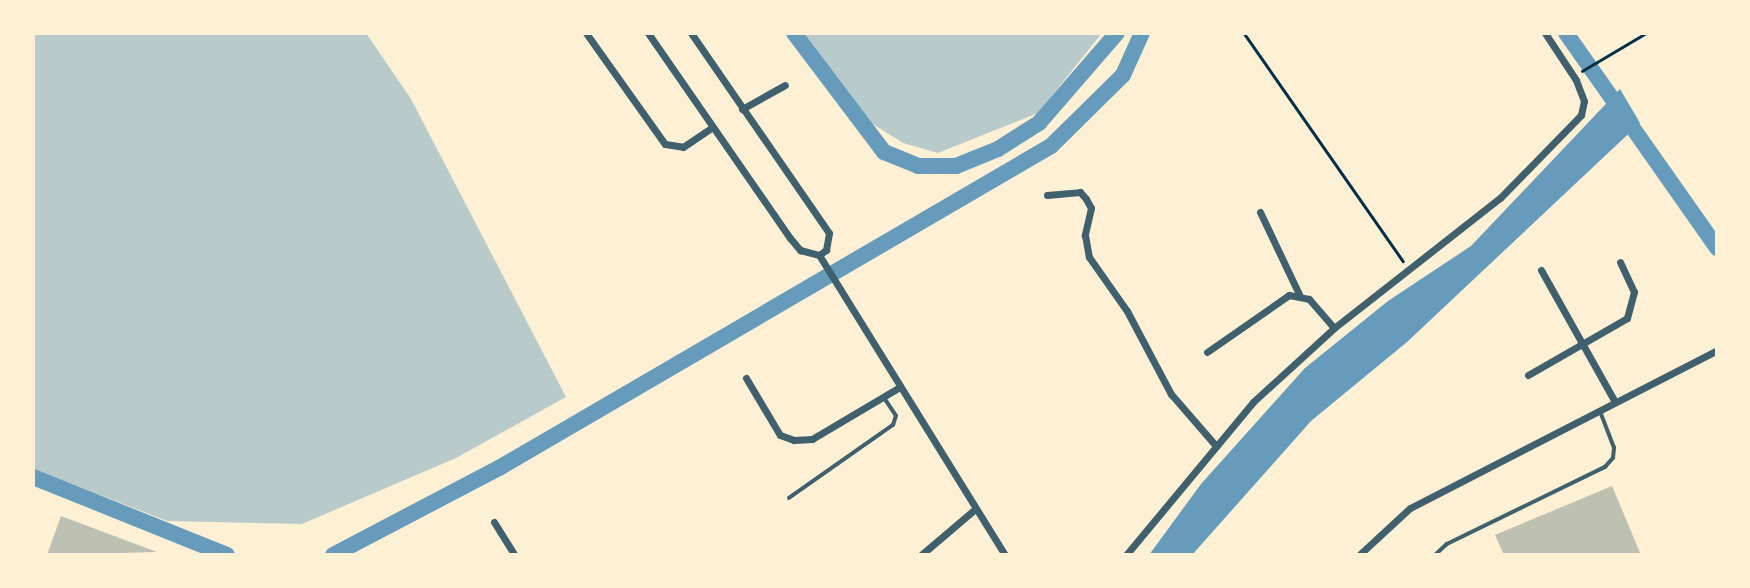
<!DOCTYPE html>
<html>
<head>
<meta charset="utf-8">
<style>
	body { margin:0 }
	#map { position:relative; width:1750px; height:588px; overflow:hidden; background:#fdf0d5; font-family:"Work Sans",sans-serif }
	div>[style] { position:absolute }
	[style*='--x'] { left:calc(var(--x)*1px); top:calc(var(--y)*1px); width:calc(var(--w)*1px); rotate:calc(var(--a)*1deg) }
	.green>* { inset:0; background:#b9caca }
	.water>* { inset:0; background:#669bbc }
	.canal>* { height:16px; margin:-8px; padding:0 8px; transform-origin:8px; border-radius:8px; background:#669bbc }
	.building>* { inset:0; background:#bec0b2 }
	.path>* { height:2.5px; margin:-1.25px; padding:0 1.25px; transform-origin:1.25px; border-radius:1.25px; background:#003049 }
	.service>* { height:3.5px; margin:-1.75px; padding:0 1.75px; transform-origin:1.75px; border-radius:1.75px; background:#3f606c }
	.minor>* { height:7px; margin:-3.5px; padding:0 3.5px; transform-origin:3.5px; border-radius:3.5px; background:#3f606c }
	span { translate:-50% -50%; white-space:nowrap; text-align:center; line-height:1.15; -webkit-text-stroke:5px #fdf0d5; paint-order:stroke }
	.frame { position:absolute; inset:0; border:35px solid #fdf0d5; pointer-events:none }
</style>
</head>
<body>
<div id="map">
	<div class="green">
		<div style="clip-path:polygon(39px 33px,366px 33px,411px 99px,566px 397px,456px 458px,302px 524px,167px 521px,33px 469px,33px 37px)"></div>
		<div style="clip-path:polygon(801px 33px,1102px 33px,1038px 113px,938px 153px,903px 143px,868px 121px)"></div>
	</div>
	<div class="water">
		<div style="clip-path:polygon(1620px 89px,1640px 123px,1407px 342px,1311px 421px,1192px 555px,1149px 555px,1201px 484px,1305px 368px,1388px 301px,1471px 246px)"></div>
	</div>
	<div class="canal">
		<div style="--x:794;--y:33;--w:149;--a:52.9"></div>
		<div style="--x:884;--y:152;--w:37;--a:22"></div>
		<div style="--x:918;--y:166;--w:38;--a:0"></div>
		<div style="--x:956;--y:166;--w:45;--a:-22"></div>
		<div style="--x:998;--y:149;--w:49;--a:-32.4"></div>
		<div style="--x:1039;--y:123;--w:119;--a:-49.1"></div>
		<div style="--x:1566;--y:33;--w:263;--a:54.9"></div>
		<div style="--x:33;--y:477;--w:209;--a:21.9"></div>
		<div style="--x:333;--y:555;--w:187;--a:-27.7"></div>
		<div style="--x:499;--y:468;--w:639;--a:-30.26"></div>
		<div style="--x:1051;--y:146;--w:101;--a:-44.6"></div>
		<div style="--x:1123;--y:75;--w:46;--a:-65.7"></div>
	</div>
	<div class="building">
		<div style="clip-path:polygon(1612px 486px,1641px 555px,1504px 555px,1495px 535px)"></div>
		<div style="clip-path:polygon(61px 516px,157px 552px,47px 555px)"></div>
	</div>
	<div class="path">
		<div style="--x:1244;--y:33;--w:278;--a:55.1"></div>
		<div style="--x:1582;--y:71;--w:74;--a:-30.7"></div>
	</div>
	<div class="service">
		<div style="--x:789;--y:498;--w:127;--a:-35.1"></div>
		<div style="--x:893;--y:425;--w:9;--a:-72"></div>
		<div style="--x:896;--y:416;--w:22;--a:-124"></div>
		<div style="--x:1435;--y:555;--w:16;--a:-43"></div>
		<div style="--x:1447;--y:544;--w:176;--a:-26"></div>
		<div style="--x:1605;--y:467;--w:12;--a:-48"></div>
		<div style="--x:1613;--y:458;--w:10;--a:-84"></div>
		<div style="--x:1614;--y:448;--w:40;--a:-111"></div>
	</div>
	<div class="minor">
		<div style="--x:586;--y:33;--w:136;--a:54.6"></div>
		<div style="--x:665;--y:144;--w:18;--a:9"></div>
		<div style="--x:683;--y:147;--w:36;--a:-34"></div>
		<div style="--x:648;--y:33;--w:249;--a:55.3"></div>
		<div style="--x:790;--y:238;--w:16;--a:50"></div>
		<div style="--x:800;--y:250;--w:20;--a:15"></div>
		<div style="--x:819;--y:255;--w:9;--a:-36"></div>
		<div style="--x:826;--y:250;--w:17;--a:-80"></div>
		<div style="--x:829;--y:233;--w:243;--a:-124.6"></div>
		<div style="--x:742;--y:109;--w:49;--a:-29.2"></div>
		<div style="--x:1047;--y:195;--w:33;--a:-5"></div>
		<div style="--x:1080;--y:192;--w:9;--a:49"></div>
		<div style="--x:1086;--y:199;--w:10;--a:61"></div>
		<div style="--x:1091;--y:208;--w:28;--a:103"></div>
		<div style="--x:1085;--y:235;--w:22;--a:80"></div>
		<div style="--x:1089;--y:257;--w:66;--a:54.9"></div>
		<div style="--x:1127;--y:311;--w:94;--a:62.1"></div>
		<div style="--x:1171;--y:394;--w:69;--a:49.1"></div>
		<div style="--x:1260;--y:212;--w:91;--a:64.6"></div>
		<div style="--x:819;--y:255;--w:353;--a:58.2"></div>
		<div style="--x:1541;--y:270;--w:151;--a:60.7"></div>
		<div style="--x:1207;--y:352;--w:100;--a:-34.8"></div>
		<div style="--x:1289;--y:295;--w:20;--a:11"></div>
		<div style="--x:1309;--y:299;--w:38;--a:49"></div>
		<div style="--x:1528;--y:375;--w:114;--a:-29.9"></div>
		<div style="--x:1627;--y:318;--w:27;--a:-75"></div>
		<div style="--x:1634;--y:292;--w:33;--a:-115"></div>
		<div style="--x:746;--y:378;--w:66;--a:59.2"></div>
		<div style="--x:780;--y:435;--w:15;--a:20"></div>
		<div style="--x:794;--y:440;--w:18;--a:-3"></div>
		<div style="--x:812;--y:439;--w:102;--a:-30.6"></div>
		<div style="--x:494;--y:522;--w:39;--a:58"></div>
		<div style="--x:921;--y:555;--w:71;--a:-40.4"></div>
		<div style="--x:1126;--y:555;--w:199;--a:-50.3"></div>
		<div style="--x:1253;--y:402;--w:110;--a:-42.4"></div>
		<div style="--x:1334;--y:328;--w:211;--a:-38.1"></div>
		<div style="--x:1500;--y:198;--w:116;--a:-45.7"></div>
		<div style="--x:1581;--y:115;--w:14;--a:-78"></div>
		<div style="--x:1584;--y:101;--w:22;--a:-111"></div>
		<div style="--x:1576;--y:80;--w:56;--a:-123.4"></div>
		<div style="--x:1359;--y:555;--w:69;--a:-42.7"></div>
		<div style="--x:1410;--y:508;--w:345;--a:-27.2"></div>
	</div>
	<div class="frame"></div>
</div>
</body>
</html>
